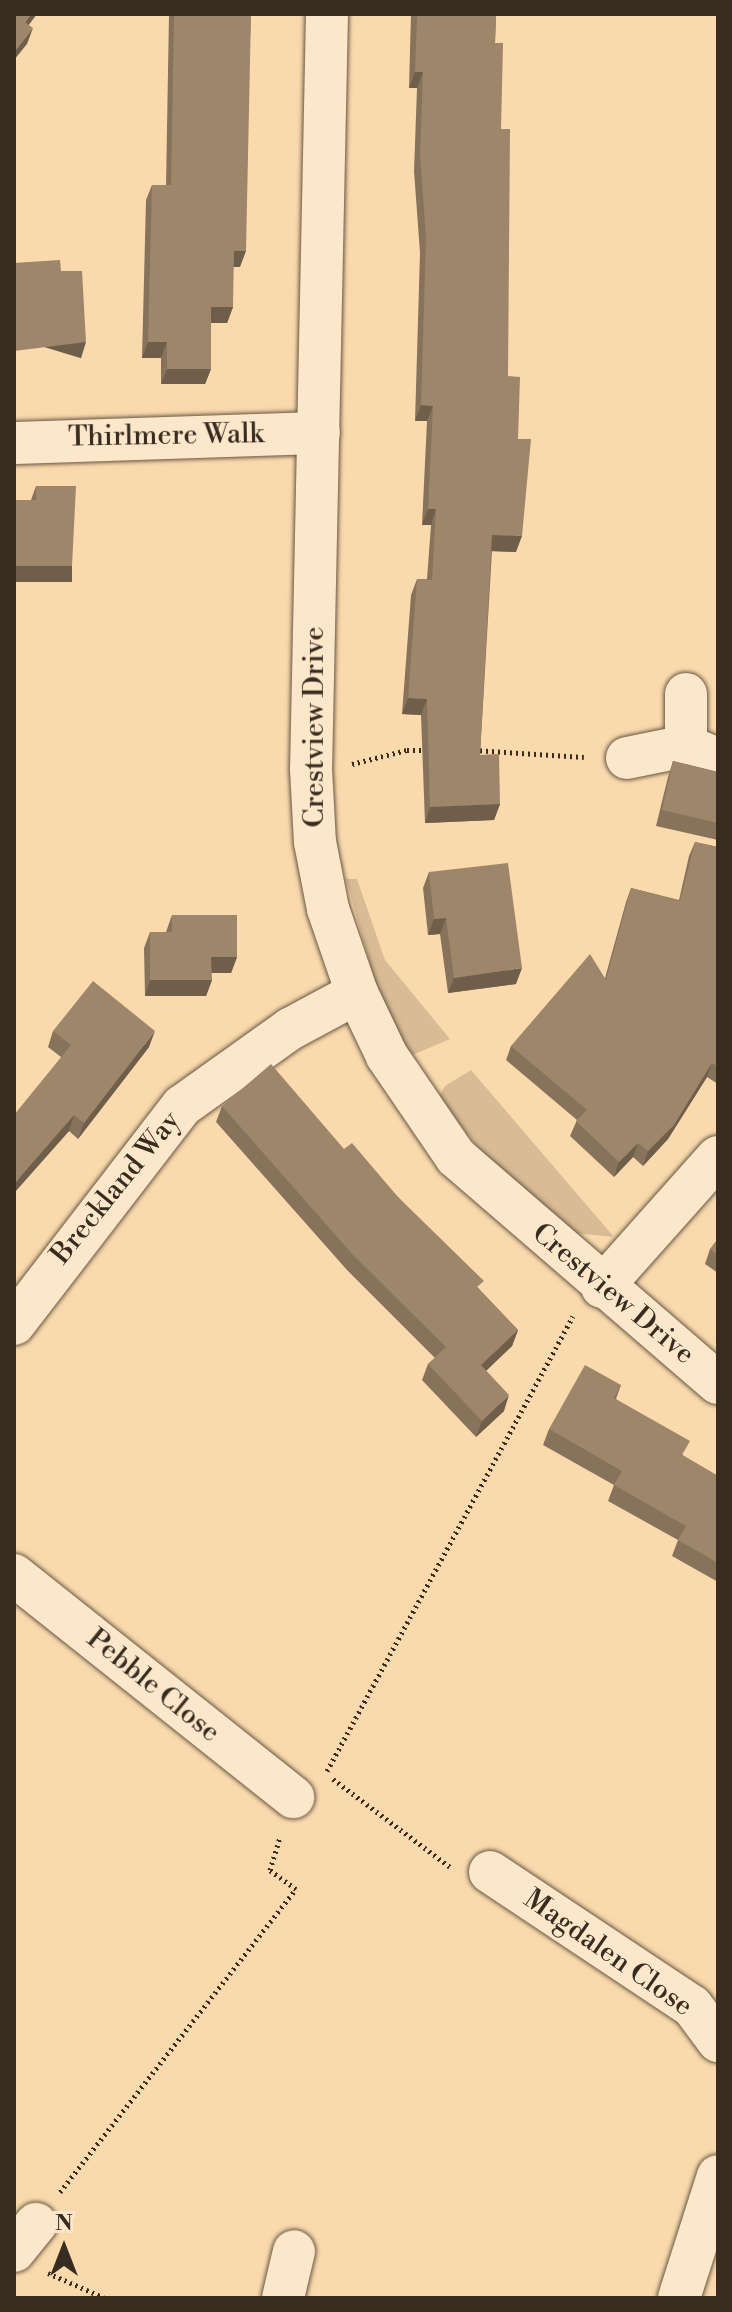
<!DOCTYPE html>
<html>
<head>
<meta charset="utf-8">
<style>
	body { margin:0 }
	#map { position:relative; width:732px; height:2312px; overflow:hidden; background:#fadaad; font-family:"Libre Bodoni",serif }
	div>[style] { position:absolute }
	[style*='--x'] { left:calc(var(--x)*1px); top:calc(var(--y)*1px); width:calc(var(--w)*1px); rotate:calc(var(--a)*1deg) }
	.green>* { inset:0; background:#d9bc95 }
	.path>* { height:5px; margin-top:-2.5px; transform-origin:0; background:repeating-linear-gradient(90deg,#382c21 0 2px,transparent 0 6px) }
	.roads { filter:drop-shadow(0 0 2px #685844) drop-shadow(0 0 2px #685844) }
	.street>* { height:42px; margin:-21px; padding:0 21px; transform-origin:21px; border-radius:21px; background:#fce7ca }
	.wall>* { inset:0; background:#87735b }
	.shaded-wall>* { inset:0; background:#6e5e4a; transform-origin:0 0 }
	.building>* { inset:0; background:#9d866a }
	span { translate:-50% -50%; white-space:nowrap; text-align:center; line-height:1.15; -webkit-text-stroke:6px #fce7ca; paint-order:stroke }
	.street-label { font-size:28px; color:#382c21 }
	.frame { position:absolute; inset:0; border:16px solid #382c21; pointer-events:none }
	.north { position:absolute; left:24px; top:2208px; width:80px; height:80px; -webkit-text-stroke:6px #fce7ca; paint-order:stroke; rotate:0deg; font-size:22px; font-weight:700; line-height:32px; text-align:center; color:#382c21 }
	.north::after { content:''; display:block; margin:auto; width:28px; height:36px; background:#382c21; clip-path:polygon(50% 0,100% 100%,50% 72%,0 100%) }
</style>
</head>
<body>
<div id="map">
	<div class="green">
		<div style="clip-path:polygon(346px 879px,357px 879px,385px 960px,450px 1039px,410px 1056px,381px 1002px)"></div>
		<div style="clip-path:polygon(471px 1070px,614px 1237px,573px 1233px,487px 1158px,438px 1098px,445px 1086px)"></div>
	</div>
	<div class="path">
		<div style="--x:474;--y:750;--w:110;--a:3.6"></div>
		<div style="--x:352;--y:764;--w:57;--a:-14.3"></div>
		<div style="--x:407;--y:750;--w:21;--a:0"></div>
		<div style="--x:327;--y:1771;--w:517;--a:-61.6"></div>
		<div style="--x:333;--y:1779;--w:146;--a:36.9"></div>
		<div style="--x:60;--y:2192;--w:384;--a:-52.1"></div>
		<div style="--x:296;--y:1889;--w:32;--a:-144"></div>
		<div style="--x:270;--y:1870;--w:34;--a:-73"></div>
		<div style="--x:48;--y:2273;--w:62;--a:23.7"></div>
	</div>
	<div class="roads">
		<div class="street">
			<div style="--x:327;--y:14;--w:755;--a:91.21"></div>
			<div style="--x:311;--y:769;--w:73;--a:86.9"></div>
			<div style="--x:315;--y:842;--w:68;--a:79"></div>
			<div style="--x:328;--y:909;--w:89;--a:71"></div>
			<div style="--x:357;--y:993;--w:70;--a:64.5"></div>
			<div style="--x:387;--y:1056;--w:122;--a:55.7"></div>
			<div style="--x:456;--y:1157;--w:346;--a:40.8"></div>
			<div style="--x:14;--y:443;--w:305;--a:-1.9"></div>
			<div style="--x:686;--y:746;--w:52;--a:-90"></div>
			<div style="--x:627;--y:758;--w:60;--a:-11.5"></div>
			<div style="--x:686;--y:746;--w:35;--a:22"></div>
			<div style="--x:602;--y:1287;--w:174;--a:-48.3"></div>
			<div style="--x:14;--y:1324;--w:275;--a:-52.4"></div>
			<div style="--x:182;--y:1106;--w:133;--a:-35.5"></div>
			<div style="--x:290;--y:1029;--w:76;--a:-28.2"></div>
			<div style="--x:14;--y:1575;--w:357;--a:38.5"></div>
			<div style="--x:490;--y:1872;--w:242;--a:33.6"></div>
			<div style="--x:692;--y:2006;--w:44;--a:53.4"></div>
			<div style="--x:14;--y:2251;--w:35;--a:-51"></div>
			<div style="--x:283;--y:2298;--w:48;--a:-76.8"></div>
			<div style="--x:679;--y:2298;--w:128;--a:-72.3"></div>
		</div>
	</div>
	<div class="wall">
		<div style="clip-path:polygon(169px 14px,251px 14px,240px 267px,233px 267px,233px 307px,227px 323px,211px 323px,211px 369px,205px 384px,161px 384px,161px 358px,142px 358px,146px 200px,152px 185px,166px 185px)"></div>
		<div style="clip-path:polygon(411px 14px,496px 14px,495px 43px,501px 129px,508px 376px,516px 552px,492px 551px,480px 755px,500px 804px,494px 820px,425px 823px,421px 715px,402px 714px,411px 595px,417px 579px,427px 579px,431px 525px,422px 525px,427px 421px,415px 421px,420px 253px,414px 171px,417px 88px,409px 88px)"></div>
		<div style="clip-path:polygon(36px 486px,72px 566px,67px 582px,14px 582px,31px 500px)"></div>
		<div style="clip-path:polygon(673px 761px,718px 772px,718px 840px,656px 826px,668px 777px)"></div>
		<div style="clip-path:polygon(695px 842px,718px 847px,718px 1084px,707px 1077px,668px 1139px,643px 1166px,633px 1157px,614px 1177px,570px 1136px,577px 1120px,506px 1060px,511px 1046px,605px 978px,626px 902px,631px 888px,679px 900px,689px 856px)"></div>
		<div style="clip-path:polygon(429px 872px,516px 984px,448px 993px,440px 934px,428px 935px,423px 888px)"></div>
		<div style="clip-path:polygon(172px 915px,237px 957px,231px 973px,211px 973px,212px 980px,206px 996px,145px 996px,144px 948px,150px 932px,166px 932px)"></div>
		<div style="clip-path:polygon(53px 1031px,149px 1047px,78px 1139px,69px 1131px,14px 1193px,61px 1057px,48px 1047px)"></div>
		<div style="clip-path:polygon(222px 1106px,344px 1149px,398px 1197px,480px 1290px,518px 1330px,512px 1346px,486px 1371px,504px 1411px,476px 1437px,422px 1380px,428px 1364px,435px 1358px,347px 1270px,216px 1122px)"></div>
		<div style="clip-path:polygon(718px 1239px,718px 1273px,705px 1264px,710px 1249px)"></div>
		<div style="clip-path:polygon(621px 1385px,616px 1399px,684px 1456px,718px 1476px,718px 1582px,672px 1556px,678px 1540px,608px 1501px,614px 1485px,543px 1445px,549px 1429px)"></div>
	</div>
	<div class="shaded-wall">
		<div style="clip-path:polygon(31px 14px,37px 14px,19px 38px,25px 22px)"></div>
		<div style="clip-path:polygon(33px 28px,27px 44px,14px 60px,14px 52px)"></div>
		<div style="clip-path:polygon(415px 72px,423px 72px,417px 88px,409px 88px)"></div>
		<div style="clip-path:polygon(234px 251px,246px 251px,240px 267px,228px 267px)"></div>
		<div style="clip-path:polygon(211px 307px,233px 307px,227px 323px,205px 323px)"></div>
		<div style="left:86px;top:342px;width:17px;height:73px;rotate:107deg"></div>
		<div style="clip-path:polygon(148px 342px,167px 342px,161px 358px,142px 358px)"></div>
		<div style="clip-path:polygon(167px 369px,211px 369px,205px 384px,161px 384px)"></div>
		<div style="clip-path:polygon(421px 405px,433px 406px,427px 421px,415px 421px)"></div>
		<div style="clip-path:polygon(428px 509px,436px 509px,431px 525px,422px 525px)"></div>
		<div style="clip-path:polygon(492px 535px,522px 536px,516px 552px,487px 551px)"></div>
		<div style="left:14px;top:566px;width:58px;height:16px"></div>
		<div style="clip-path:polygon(408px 698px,427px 699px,421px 715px,402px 714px)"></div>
		<div style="clip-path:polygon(500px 804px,494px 820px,425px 823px,430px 807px)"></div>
		<div style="clip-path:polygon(446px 918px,440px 934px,428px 935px,434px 919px)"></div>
		<div style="clip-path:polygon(211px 957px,237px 957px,231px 973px,205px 973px)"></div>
		<div style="clip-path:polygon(522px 968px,516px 984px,448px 993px,454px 978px)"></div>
		<div style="clip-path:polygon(150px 980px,212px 980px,206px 996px,145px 996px)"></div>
		<div style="clip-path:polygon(155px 1031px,149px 1047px,78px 1139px,84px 1123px)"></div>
		<div style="clip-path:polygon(712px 1063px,707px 1077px,668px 1139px,643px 1166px,648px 1151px)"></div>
		<div style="clip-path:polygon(74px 1115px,69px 1131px,14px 1193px,14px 1184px)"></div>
		<div style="clip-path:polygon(638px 1143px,633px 1157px,614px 1177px,619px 1162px)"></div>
		<div style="clip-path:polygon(518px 1330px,512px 1346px,475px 1381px,481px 1365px)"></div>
		<div style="clip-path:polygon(509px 1395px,504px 1411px,476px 1437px,482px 1421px)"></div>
	</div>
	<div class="building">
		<div style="clip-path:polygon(14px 14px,31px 14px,25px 22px,33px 28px,14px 52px)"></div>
		<div style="clip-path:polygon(174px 14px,251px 14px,246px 251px,234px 251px,233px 307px,211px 307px,211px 369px,167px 369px,167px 342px,148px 342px,152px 185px,171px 185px)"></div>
		<div style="clip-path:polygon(417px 14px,496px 14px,495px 43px,503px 43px,501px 129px,510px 129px,508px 376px,520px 377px,518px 439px,531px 439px,522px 536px,492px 535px,480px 755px,499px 754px,500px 804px,430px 807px,427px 699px,408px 698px,417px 579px,432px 580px,436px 509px,428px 509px,433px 406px,421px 405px,426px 237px,420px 155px,423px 72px,415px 72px)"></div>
		<div style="clip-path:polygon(60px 260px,61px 271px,82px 271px,86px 342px,14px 351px,14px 263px)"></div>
		<div style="clip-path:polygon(36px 486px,76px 486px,72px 566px,14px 566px,14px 500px,36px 500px)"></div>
		<div style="clip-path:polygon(673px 761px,718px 772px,718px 823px,662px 810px)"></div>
		<div style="clip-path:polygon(695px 842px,718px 847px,718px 1067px,712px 1063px,674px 1125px,648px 1151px,638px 1143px,619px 1162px,576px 1121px,587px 1110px,511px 1046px,590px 954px,606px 980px,631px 888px,680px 901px)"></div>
		<div style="clip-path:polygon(508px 863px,522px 968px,454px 978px,446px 918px,434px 919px,429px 872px)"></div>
		<div style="clip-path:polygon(172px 915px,237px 915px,237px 957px,211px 957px,212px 980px,150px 980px,150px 932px,172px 932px)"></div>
		<div style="clip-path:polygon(93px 981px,155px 1031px,84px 1123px,74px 1115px,14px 1184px,14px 1115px,71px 1045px,53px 1031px)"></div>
		<div style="clip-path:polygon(271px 1064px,344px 1149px,352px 1143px,398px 1197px,484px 1281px,477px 1287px,518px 1330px,481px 1365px,509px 1395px,482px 1421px,428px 1364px,446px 1347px,353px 1255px,222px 1106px)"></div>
		<div style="clip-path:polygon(718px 1239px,718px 1255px,710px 1249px)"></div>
		<div style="clip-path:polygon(585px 1365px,621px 1385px,614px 1398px,690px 1441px,682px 1455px,718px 1476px,718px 1563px,678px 1540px,686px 1526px,614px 1485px,622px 1471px,549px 1429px)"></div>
	</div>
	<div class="street-label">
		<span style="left:166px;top:436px;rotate:-1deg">Thirlmere Walk</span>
		<span style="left:315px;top:727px;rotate:-90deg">Crestview Drive</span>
		<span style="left:116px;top:1188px;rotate:-51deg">Breckland Way</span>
		<span style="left:613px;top:1294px;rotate:40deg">Crestview Drive</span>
		<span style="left:153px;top:1686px;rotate:39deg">Pebble Close</span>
		<span style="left:608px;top:1953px;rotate:35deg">Magdalen Close</span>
	</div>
	<div class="frame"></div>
	<div class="north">N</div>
</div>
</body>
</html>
